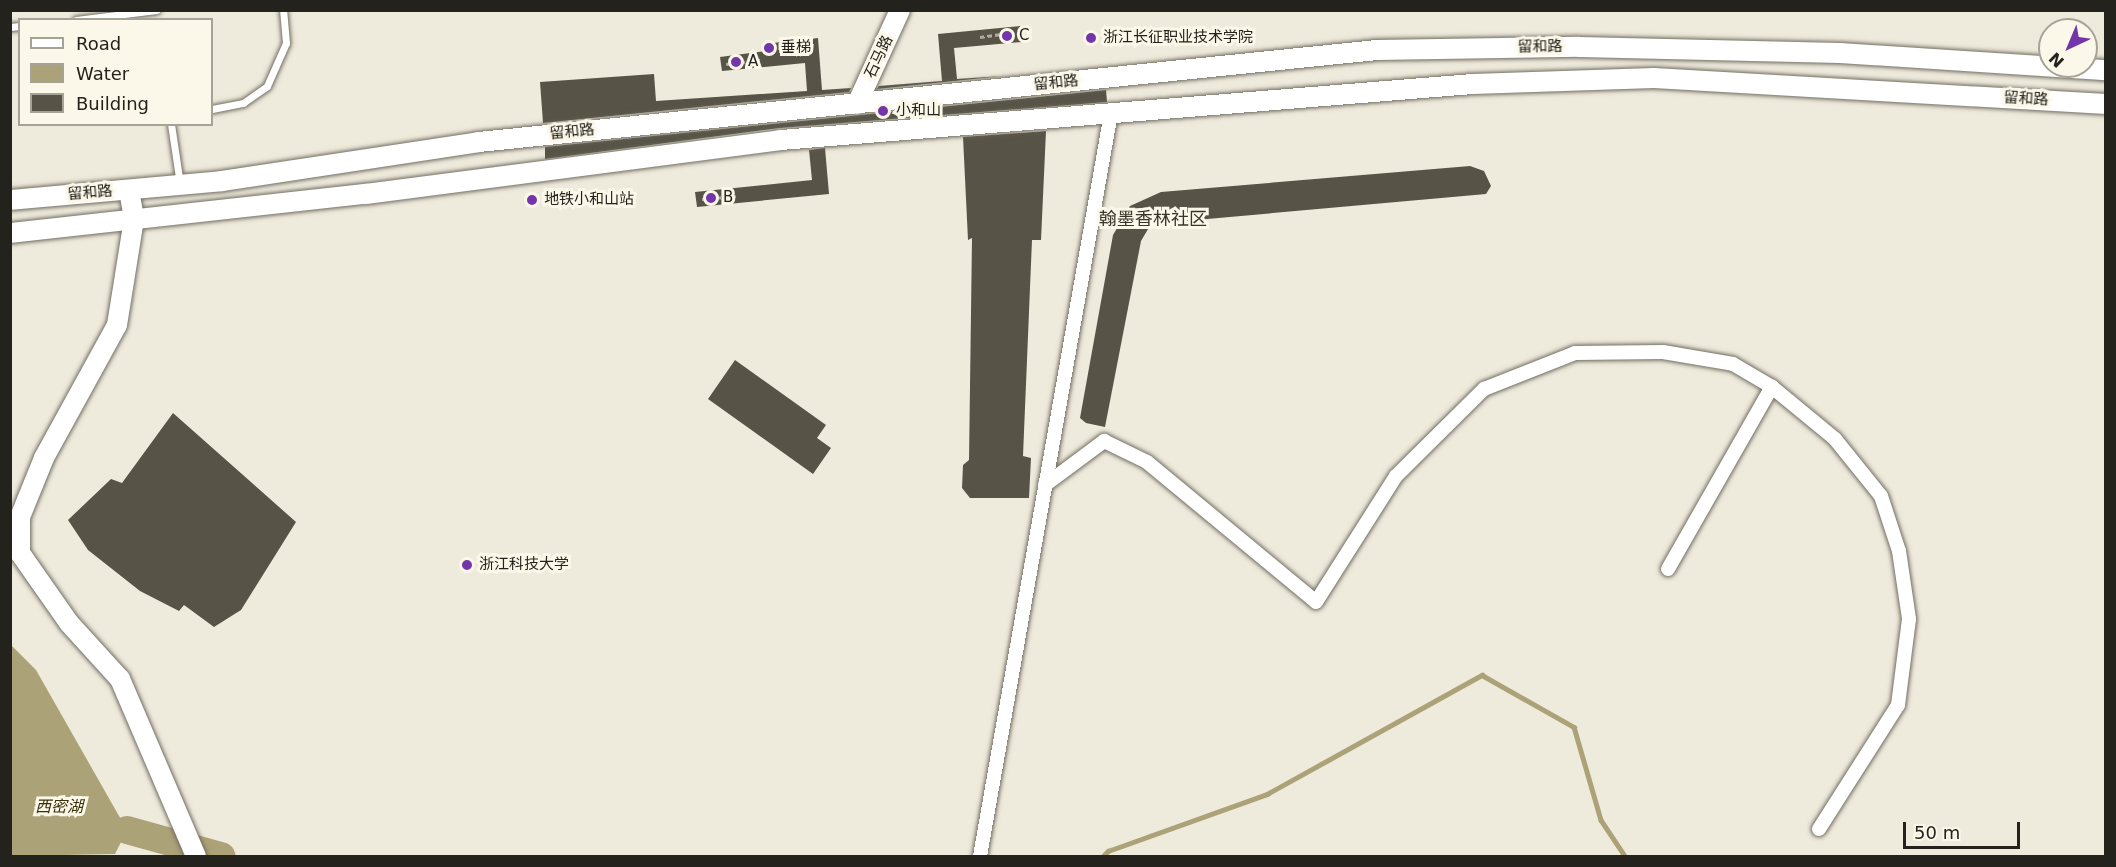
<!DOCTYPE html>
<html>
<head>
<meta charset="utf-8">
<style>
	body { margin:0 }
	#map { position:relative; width:2116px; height:867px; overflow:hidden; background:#eeeadc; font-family:"DejaVu Sans","Noto Sans SC",sans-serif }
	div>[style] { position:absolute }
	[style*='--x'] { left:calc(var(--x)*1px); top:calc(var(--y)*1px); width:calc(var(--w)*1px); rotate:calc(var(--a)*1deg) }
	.water>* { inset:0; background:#aca277 }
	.stream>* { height:4.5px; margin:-2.25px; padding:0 2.25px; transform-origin:2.25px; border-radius:2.25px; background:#aca277 }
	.river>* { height:28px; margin:-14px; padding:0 14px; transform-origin:14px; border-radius:14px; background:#aca277 }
	.building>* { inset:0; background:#575447 }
	.path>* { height:3px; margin-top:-1.5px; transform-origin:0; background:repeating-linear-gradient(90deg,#aeaba0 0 4.5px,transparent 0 7.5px) }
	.roads { filter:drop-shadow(0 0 2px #726e62) drop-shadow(0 0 2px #726e62) }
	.lane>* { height:7px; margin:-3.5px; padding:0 3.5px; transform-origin:3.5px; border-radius:3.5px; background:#fff }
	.street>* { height:14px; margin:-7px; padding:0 7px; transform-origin:7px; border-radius:7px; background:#fff }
	.secondary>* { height:20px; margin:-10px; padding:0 10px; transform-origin:10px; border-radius:10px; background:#fff }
	.dots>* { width:16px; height:16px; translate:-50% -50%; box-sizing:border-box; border:3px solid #fbf8e9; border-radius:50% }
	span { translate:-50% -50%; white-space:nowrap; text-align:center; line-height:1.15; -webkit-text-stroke:6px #fbf8e9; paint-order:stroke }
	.poi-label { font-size:15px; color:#24221d }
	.left { translate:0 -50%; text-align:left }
	.street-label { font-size:15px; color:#24221d }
	.water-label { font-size:16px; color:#382f0b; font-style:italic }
	.quarter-label { font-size:18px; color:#38352a }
	.frame { position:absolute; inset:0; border:12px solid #24221d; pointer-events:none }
	.legend { position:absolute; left:18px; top:18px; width:195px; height:108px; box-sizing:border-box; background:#fbf8e9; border:2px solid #a5a297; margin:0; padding:8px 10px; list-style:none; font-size:18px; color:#24221d }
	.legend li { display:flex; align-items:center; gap:12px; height:30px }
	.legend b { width:30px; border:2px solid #a5a297 }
	.north { position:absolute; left:2038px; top:18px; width:60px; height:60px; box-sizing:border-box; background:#fbf8e9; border:2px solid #a5a297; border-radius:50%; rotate:224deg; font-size:16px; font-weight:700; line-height:24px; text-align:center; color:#24221d }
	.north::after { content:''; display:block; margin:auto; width:21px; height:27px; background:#7435aa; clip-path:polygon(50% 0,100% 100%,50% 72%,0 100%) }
	.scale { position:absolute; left:1903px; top:822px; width:117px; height:27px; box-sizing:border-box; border:3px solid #24221d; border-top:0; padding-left:8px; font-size:18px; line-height:21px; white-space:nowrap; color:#24221d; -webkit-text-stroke:4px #fbf8e9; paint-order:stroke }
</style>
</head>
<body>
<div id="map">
	<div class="water">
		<div style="clip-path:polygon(10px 644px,36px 670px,127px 830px,115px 854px,11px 856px)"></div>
	</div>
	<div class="stream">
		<div style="--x:1103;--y:856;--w:7;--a:-45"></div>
		<div style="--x:1108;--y:851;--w:169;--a:-19.7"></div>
		<div style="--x:1267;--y:794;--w:246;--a:-29"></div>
		<div style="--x:1482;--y:675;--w:106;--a:29.5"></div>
		<div style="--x:1574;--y:727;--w:97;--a:73.8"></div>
		<div style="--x:1601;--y:820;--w:43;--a:56.3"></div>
	</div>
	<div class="river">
		<div style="--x:127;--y:830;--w:98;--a:15.5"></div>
	</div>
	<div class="building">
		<div style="clip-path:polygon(1020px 26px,1022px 42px,954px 48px,957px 79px,1003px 76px,877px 89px,879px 86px,942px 81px,938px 34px)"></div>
		<div style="clip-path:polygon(818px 38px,822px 90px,851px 88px,849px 92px,543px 123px,540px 82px,654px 74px,656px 101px,807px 91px,805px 63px,722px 71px,720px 57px,765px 51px,764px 44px)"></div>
		<div style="clip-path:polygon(1106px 90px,1107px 102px,780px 128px,545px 159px,545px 147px)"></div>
		<div style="clip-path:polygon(1046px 131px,1041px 240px,1032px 240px,1023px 456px,1031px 458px,1029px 498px,970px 498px,962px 488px,963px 465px,969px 460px,972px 238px,968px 240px,963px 137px)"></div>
		<div style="clip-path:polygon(825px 148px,829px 194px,697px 207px,695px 192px,812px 180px,809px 150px)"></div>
		<div style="clip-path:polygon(1470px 166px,1484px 171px,1491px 186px,1486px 194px,1151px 224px,1141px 241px,1105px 427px,1086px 423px,1080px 418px,1113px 235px,1130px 206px,1161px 192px)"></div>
		<div style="clip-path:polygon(735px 360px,826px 425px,817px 438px,831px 448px,813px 474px,708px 399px)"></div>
		<div style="clip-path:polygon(173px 413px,296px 522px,241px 610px,214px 627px,184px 605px,179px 611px,140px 591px,88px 550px,68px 520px,111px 479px,122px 483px)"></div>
	</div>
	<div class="path">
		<div style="--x:980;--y:37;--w:34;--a:-8"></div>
		<div style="--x:726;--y:64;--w:35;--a:-7"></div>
		<div style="--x:702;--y:199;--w:34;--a:-5"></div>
	</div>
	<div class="roads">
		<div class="lane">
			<div style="--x:76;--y:20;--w:81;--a:-7.1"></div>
			<div style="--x:10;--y:27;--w:10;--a:-6"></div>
			<div style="--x:212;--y:109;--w:32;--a:-11"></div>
			<div style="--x:243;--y:103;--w:29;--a:-35"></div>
			<div style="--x:267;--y:86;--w:47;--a:-66.2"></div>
			<div style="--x:286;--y:43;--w:33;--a:-95"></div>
			<div style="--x:171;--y:124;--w:61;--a:81.5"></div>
		</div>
		<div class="street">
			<div style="--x:1045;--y:485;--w:74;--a:-36.7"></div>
			<div style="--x:1104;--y:441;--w:48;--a:26"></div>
			<div style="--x:1147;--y:462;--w:219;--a:39.6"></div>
			<div style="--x:1316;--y:602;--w:149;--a:-57.6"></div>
			<div style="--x:1396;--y:476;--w:124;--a:-44.7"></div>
			<div style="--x:1484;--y:389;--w:98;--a:-21.6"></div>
			<div style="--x:1575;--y:353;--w:88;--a:-0.7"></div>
			<div style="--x:1663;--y:352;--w:71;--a:9.7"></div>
			<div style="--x:1733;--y:364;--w:45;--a:30.5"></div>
			<div style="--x:1772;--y:387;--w:82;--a:39.5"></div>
			<div style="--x:1835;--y:439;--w:73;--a:51.1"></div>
			<div style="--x:1881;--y:496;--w:58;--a:71.9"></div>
			<div style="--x:1899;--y:551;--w:69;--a:81.6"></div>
			<div style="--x:1909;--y:619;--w:87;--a:97.3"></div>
			<div style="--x:1898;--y:705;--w:147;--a:122.5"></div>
			<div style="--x:1668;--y:569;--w:210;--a:-60.3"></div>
			<div style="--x:980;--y:856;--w:754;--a:-80"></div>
		</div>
		<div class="secondary">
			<div style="--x:857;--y:104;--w:103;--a:-65.4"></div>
			<div style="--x:129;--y:190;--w:29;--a:80"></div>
			<div style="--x:134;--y:219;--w:107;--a:99.1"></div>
			<div style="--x:117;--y:325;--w:152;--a:118.8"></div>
			<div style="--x:44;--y:458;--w:64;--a:112.1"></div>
			<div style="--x:20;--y:517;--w:36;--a:90"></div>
			<div style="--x:20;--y:553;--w:85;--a:55"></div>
			<div style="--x:69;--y:623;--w:76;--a:47.7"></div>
			<div style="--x:120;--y:679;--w:193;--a:66.8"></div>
			<div style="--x:10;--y:200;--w:213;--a:-5.1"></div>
			<div style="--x:222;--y:181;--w:260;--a:-8.6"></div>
			<div style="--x:479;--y:142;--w:903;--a:-5.85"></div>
			<div style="--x:1377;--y:50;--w:202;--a:-0.9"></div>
			<div style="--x:1579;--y:47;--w:261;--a:1.3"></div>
			<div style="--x:1840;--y:53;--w:267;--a:3.7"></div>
			<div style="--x:10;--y:233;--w:358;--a:-6.3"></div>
			<div style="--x:366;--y:194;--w:418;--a:-7.4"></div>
			<div style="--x:781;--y:140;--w:694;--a:-4.63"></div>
			<div style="--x:1473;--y:84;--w:181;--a:-1.9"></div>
			<div style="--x:1654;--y:78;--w:453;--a:3.3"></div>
		</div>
	</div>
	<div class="dots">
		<div style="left:1007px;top:36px;background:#7435aa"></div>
		<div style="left:1091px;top:38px;background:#7435aa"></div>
		<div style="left:769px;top:48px;background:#7435aa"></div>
		<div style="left:736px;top:62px;background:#7435aa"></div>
		<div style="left:883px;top:111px;background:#7435aa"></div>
		<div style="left:711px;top:198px;background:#7435aa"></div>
		<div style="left:532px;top:200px;background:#7435aa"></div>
		<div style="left:467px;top:565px;background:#7435aa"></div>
	</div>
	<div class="poi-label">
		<span class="left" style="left:1019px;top:36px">C</span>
		<span class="left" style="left:1103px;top:38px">浙江长征职业技术学院</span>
		<span class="left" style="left:781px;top:48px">垂梯</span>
		<span class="left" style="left:748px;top:62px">A</span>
		<span class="left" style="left:896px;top:111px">小和山</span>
		<span class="left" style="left:723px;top:198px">B</span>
		<span class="left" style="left:544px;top:200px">地铁小和山站</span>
		<span class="left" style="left:479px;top:565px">浙江科技大学</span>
	</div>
	<div class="street-label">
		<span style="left:1540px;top:47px;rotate:-1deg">留和路</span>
		<span style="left:879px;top:57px;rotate:-65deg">石马路</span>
		<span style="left:1056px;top:83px;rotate:-6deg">留和路</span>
		<span style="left:2026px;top:99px;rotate:3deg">留和路</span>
		<span style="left:572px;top:132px;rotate:-6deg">留和路</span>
		<span style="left:90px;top:193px;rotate:-5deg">留和路</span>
	</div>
	<div class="water-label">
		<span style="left:59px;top:807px">西密湖</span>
	</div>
	<div class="quarter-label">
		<span style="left:1153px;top:219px">翰墨香林社区</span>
	</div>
	<div class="frame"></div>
	<ul class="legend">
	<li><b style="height:8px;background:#fff"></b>Road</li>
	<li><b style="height:16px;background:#aca277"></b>Water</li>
	<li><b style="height:16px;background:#575447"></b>Building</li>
	</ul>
	<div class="north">N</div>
	<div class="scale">50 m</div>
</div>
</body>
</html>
